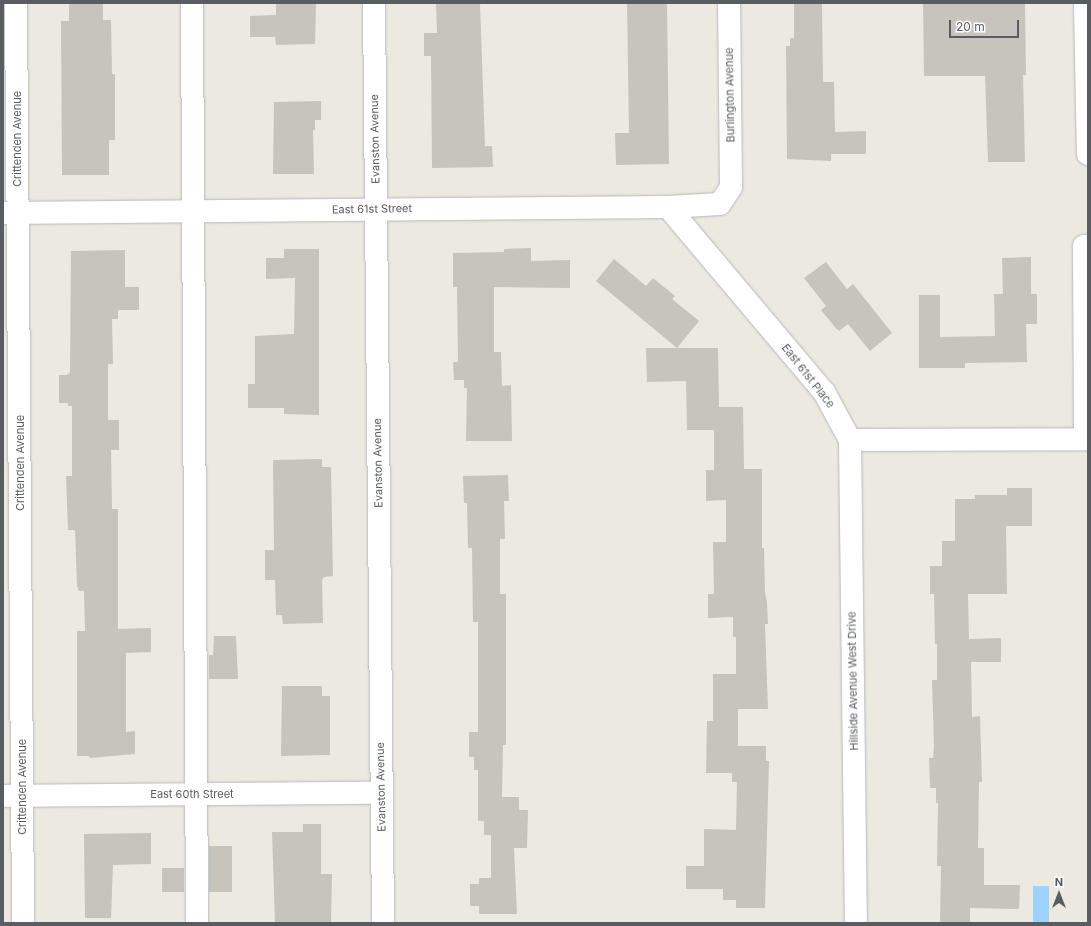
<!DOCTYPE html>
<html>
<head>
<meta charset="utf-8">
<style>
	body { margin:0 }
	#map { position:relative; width:1091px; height:926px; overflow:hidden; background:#ece9e0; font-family:Inter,sans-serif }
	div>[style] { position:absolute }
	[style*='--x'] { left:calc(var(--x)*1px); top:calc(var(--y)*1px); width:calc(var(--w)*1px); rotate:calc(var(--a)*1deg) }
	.water>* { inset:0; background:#9dd3fe; transform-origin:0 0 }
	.building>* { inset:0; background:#c6c4bd; transform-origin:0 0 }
	.roads { filter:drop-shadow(0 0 1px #b6b8bd) drop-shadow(0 0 1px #b6b8bd) }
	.minor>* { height:22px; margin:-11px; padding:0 11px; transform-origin:11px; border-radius:11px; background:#fff }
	span { translate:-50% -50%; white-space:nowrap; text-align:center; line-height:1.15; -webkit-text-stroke:3px #fff; paint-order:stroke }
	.street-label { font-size:11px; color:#595c61 }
	.frame { position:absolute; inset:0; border:4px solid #595c61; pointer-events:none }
	.north { position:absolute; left:1039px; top:874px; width:40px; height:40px; -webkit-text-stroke:3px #fff; paint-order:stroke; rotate:0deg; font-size:11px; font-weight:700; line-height:16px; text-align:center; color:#595c61 }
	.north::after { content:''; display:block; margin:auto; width:14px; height:18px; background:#595c61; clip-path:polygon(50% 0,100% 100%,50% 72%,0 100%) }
	.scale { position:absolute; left:949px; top:20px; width:70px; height:18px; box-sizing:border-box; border:2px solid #595c61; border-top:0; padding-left:5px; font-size:12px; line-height:14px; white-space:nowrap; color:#595c61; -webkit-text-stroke:3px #fff; paint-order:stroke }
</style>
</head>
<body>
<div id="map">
	<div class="water">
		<div style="left:1033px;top:886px;width:16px;height:37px"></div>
	</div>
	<div class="building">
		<div style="clip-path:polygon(69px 3px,103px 3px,103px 20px,111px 20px,112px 74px,115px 74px,115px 140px,109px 140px,109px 175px,62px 175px,61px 21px,69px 21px)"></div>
		<div style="clip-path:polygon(276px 3px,316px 3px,315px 44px,276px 45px,275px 37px,250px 37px,250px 16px,276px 15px)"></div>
		<div style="clip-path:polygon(436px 3px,480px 3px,485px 146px,492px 146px,493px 167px,432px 168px,431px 56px,424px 56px,424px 33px,437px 33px)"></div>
		<div style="clip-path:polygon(627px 3px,667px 3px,669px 164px,616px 165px,615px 133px,629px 133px)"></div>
		<div style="clip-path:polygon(794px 3px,822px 3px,823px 82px,834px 82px,835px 132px,866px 131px,866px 154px,831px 154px,831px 161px,787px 159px,786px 46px,790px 46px,790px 38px,794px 38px)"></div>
		<div style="clip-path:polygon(923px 3px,1025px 3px,1026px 75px,1023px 75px,1025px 162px,988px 162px,985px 76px,924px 76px)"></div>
		<div style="clip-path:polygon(321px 101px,321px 120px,315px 120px,315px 130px,313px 130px,314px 174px,273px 174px,274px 102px)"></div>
		<div style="clip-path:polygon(531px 248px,531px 261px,570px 260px,570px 288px,494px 287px,494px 352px,501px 352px,502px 386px,511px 385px,512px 441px,466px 441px,467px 388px,464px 388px,464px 380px,454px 380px,453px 362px,458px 362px,457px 287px,453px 287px,453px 253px,504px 252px,504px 249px)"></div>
		<div style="clip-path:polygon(284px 249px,319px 249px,319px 415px,284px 414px,284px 408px,248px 408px,248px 384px,255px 384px,255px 336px,294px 334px,295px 278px,266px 279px,266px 258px,284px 258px)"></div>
		<div style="clip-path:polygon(125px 250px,125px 287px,139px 287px,139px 310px,118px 310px,118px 319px,112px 319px,113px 364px,108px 364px,108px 420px,119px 420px,119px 450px,111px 450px,112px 509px,118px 509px,118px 629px,151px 628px,151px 652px,126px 653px,126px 732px,135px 731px,135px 754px,90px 758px,89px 756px,77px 756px,77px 631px,85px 631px,84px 591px,79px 591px,77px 586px,75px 530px,68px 530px,66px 476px,72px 476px,72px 406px,68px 406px,68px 403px,59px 403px,59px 375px,67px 375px,70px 372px,71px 251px)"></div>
		<div style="clip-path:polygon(1031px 257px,1031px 294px,1037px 294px,1037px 324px,1026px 324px,1027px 362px,965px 363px,965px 368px,919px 368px,919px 295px,940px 295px,940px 337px,995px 336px,994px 294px,1003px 294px,1002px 258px)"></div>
		<div style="clip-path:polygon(614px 259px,646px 286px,653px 278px,675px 296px,672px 299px,699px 321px,677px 348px,596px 281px)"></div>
		<div style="clip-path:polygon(826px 262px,847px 289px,853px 284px,892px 333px,870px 351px,848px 324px,839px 331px,834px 326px,821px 310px,826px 306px,804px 278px)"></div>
		<div style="clip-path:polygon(646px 348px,718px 348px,719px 407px,743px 407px,744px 469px,762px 469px,762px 548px,764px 548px,765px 593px,767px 602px,768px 624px,765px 624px,768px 709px,738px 709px,738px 746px,766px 746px,766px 761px,769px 761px,765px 908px,736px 908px,736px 900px,723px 900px,723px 889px,686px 889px,686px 866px,704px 866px,704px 829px,736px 830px,737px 782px,732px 782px,732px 773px,706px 773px,707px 721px,713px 721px,713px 674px,736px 674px,736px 637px,733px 637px,733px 617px,708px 618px,708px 594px,714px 594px,713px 542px,726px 542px,726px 500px,706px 501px,706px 470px,714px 470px,714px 430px,687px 430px,686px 381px,647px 382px)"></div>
		<div style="clip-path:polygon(322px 459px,322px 467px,331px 467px,333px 576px,324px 577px,322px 580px,323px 623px,283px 624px,282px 615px,276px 615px,275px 580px,265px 580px,265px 550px,274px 550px,273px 460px)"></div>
		<div style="clip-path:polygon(508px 475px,509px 501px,504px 501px,505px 539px,500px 539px,500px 594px,506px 594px,506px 745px,503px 745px,502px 797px,519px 797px,519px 810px,528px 810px,527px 848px,514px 848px,517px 914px,479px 914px,479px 906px,470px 906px,470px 884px,479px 884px,479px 878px,491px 878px,491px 835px,484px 835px,484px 821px,478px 821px,478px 770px,474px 770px,474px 757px,469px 757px,469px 732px,478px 732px,478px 622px,473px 622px,472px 548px,468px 548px,467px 503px,464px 503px,463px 476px)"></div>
		<div style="clip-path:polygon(1007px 488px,1032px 488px,1032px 526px,1006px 526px,1007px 594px,968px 594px,969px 639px,1001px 638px,1001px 662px,971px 662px,972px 717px,980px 716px,982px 782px,979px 782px,978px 848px,984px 848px,984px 885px,1020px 885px,1019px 909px,970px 908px,970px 923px,940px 923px,941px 866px,937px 866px,938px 803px,936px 803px,936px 788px,930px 788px,929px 758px,933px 758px,934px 746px,932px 680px,937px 680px,937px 644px,935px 644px,934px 594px,930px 594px,930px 566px,942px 566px,942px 541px,955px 541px,955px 499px,975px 499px,975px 495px,1007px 495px)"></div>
		<div style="clip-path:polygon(214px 636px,236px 636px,238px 679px,209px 679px,209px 655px,213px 655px)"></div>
		<div style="clip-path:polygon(282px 686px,322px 686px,322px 696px,330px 696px,330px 755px,281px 756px)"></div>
		<div style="clip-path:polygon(303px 824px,321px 824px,321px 874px,332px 874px,331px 923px,275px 923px,272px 832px,303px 832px)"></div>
		<div style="clip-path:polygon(151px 833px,151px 864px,113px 865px,111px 918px,85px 918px,84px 834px)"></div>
		<div style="left:209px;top:846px;width:23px;height:46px"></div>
		<div style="left:184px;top:868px;width:24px;height:22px;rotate:90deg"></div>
	</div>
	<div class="roads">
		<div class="minor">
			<div style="--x:16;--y:3;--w:920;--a:89.56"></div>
			<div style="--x:192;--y:3;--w:920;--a:89.69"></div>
			<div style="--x:374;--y:3;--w:920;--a:89.44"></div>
			<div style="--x:1085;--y:3;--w:151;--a:88.9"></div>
			<div style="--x:668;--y:207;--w:242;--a:49.9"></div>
			<div style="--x:824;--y:392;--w:55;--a:61.6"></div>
			<div style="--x:850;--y:440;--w:238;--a:-0.2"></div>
			<div style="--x:3;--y:213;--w:665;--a:-0.52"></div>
			<div style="--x:668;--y:207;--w:52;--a:-3.3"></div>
			<div style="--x:720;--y:204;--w:20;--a:-57"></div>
			<div style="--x:731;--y:187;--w:184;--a:-90.6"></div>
			<div style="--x:1084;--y:246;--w:193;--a:89.7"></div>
			<div style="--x:850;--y:440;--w:483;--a:89.3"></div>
			<div style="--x:3;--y:796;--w:379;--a:-0.5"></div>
		</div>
	</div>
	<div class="street-label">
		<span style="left:730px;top:95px;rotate:-91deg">Burlington Avenue</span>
		<span style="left:17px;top:139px;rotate:-90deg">Crittenden Avenue</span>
		<span style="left:375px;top:139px;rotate:-91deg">Evanston Avenue</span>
		<span style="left:372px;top:209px;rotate:-1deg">East 61st Street</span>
		<span style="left:808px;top:376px;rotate:52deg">East 61st Place</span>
		<span style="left:20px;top:463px;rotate:-90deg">Crittenden Avenue</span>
		<span style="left:378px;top:463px;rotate:-91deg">Evanston Avenue</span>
		<span style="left:853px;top:681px;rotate:-91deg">Hillside Avenue West Drive</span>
		<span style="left:22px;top:787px;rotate:-90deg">Crittenden Avenue</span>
		<span style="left:381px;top:787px;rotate:-91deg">Evanston Avenue</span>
		<span style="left:192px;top:794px">East 60th Street</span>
	</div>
	<div class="frame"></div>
	<div class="north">N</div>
	<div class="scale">20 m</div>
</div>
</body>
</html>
